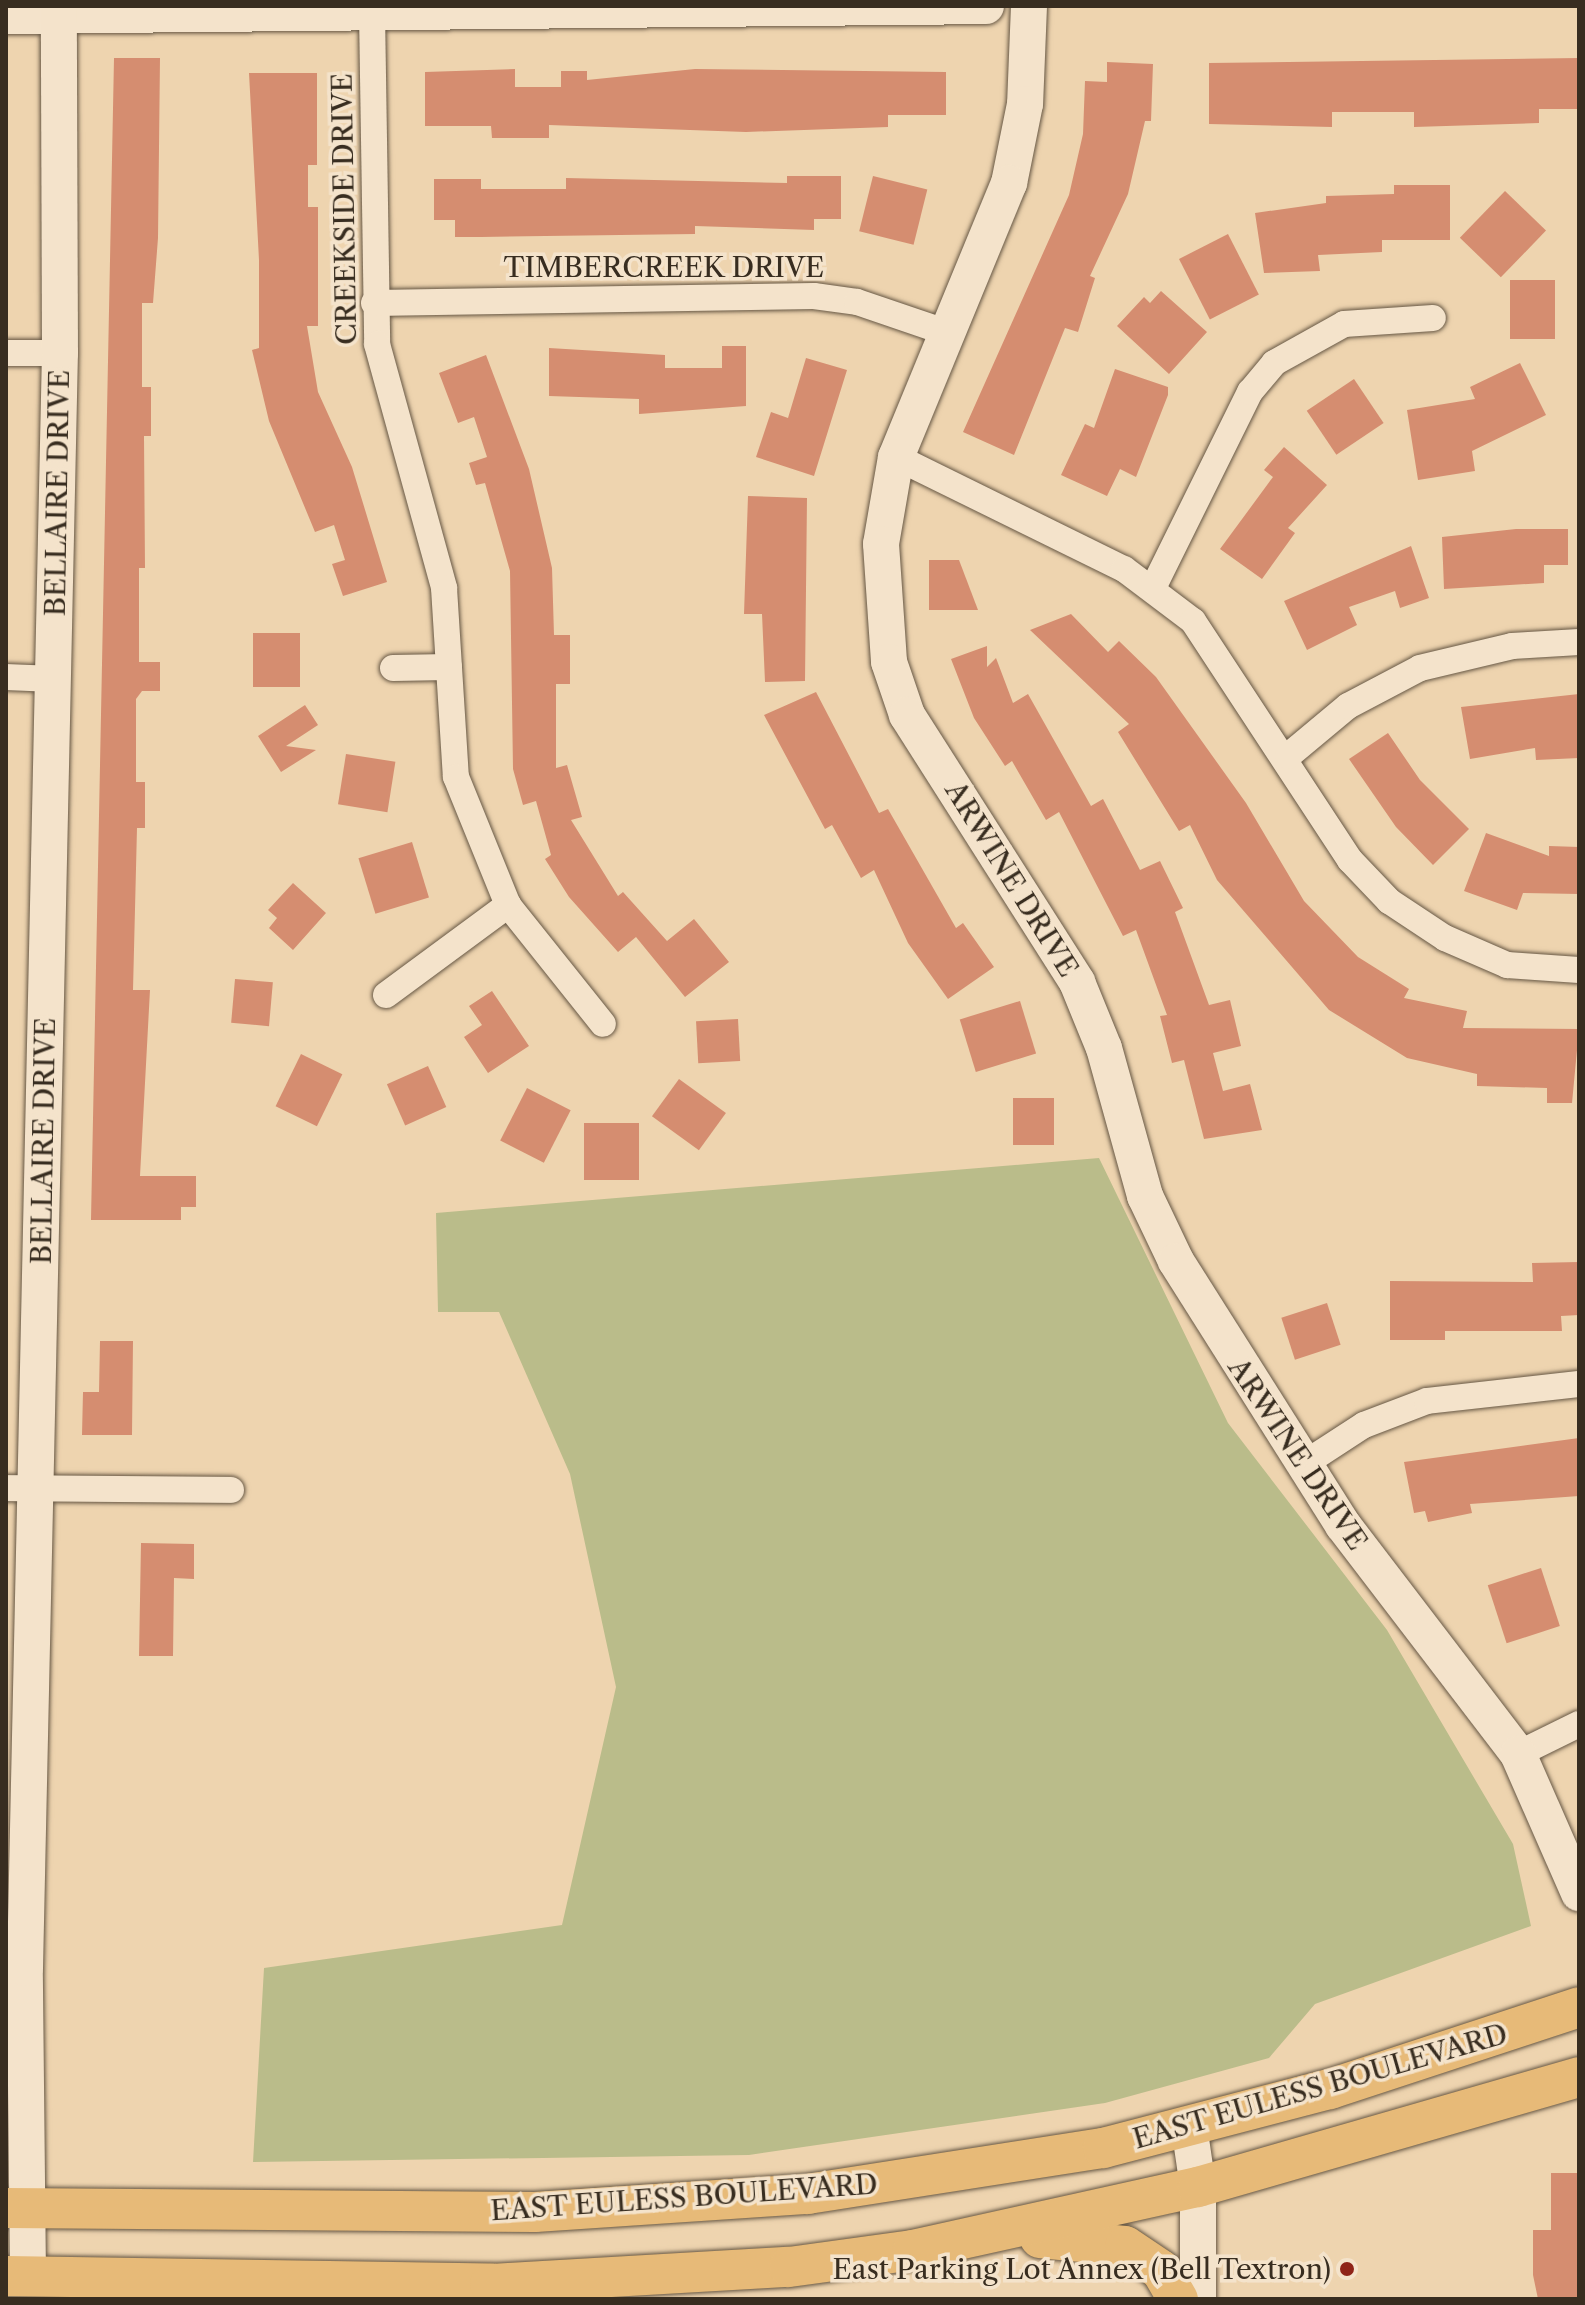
<!DOCTYPE html>
<html>
<head>
<meta charset="utf-8">
<style>
	body { margin:0 }
	#map { position:relative; width:1585px; height:2305px; overflow:hidden; background:#eed4af; font-family:"Libre Caslon Text",serif }
	div>[style] { position:absolute }
	[style*='--x'] { left:calc(var(--x)*1px); top:calc(var(--y)*1px); width:calc(var(--w)*1px); rotate:calc(var(--a)*1deg) }
	.green>* { inset:0; background:#babc8a }
	.building>* { inset:0; background:#d58d70; transform-origin:0 0 }
	.roads { filter:drop-shadow(0 0 2px #665744) drop-shadow(0 0 2px #665744) }
	.street>* { height:26px; margin:-13px; padding:0 13px; transform-origin:13px; border-radius:13px; background:#f4e3cb }
	.secondary>* { height:36px; margin:-18px; padding:0 18px; transform-origin:18px; border-radius:18px; background:#f4e3cb }
	.primary>* { height:40px; margin:-20px; padding:0 20px; transform-origin:20px; border-radius:20px; background:#e7ba78 }
	.dots>* { width:22px; height:22px; translate:-50% -50%; box-sizing:border-box; border:4px solid #f4e3cb; border-radius:50% }
	span { translate:-50% -50%; white-space:nowrap; text-align:center; line-height:1.15; -webkit-text-stroke:7px #f4e3cb; paint-order:stroke }
	.street-label { font-size:28px; color:#382d20 }
	.poi-label { font-size:28px; color:#382d20 }
	.right { translate:-100% -50%; text-align:right }
	.frame { position:absolute; inset:0; border:8px solid #382d20; pointer-events:none }
</style>
</head>
<body>
<div id="map">
	<div class="green">
		<div style="clip-path:polygon(1099px 1158px,1228px 1423px,1387px 1630px,1513px 1844px,1531px 1926px,1315px 2004px,1269px 2058px,1105px 2103px,749px 2155px,253px 2162px,264px 1968px,562px 1925px,616px 1687px,570px 1474px,499px 1312px,438px 1312px,436px 1213px)"></div>
	</div>
	<div class="building">
		<div style="clip-path:polygon(114px 58px,160px 58px,158px 238px,153px 303px,142px 303px,142px 387px,151px 387px,151px 436px,144px 436px,145px 568px,139px 568px,139px 662px,160px 662px,160px 691px,142px 691px,136px 699px,136px 782px,145px 782px,145px 828px,137px 828px,133px 990px,150px 990px,140px 1176px,196px 1176px,196px 1207px,181px 1207px,181px 1220px,91px 1220px)"></div>
		<div style="clip-path:polygon(1579px 58px,1579px 109px,1539px 109px,1539px 123px,1414px 127px,1414px 112px,1332px 112px,1332px 127px,1209px 124px,1209px 63px)"></div>
		<div style="clip-path:polygon(1107px 62px,1153px 64px,1151px 121px,1145px 121px,1128px 194px,1090px 276px,1095px 278px,1078px 332px,1065px 328px,1014px 455px,963px 432px,1069px 195px,1083px 134px,1085px 81px,1107px 82px)"></div>
		<div style="clip-path:polygon(515px 69px,515px 87px,561px 87px,561px 71px,587px 71px,587px 80px,695px 69px,946px 72px,946px 115px,888px 115px,888px 127px,746px 132px,549px 125px,549px 138px,492px 138px,491px 126px,425px 126px,425px 72px)"></div>
		<div style="clip-path:polygon(249px 73px,317px 73px,317px 165px,308px 165px,308px 207px,318px 207px,318px 326px,307px 326px,318px 392px,352px 467px,387px 582px,343px 596px,332px 564px,345px 560px,334px 525px,315px 532px,269px 421px,252px 350px,259px 348px,259px 260px)"></div>
		<div style="clip-path:polygon(787px 176px,841px 176px,841px 219px,814px 219px,814px 230px,695px 226px,695px 234px,481px 237px,455px 237px,455px 220px,434px 220px,434px 179px,481px 179px,481px 189px,566px 189px,566px 178px,787px 183px)"></div>
		<div style="left:873px;top:176px;width:56px;height:57px;rotate:14deg"></div>
		<div style="clip-path:polygon(1394px 185px,1450px 185px,1450px 240px,1382px 240px,1382px 252px,1318px 255px,1320px 271px,1264px 273px,1255px 213px,1326px 203px,1326px 196px,1394px 194px)"></div>
		<div style="left:1505px;top:191px;width:57px;height:65px;rotate:44deg"></div>
		<div style="left:1228px;top:234px;width:68px;height:55px;rotate:63deg"></div>
		<div style="left:1510px;top:280px;width:45px;height:59px"></div>
		<div style="clip-path:polygon(1161px 291px,1207px 332px,1169px 374px,1117px 326px,1144px 297px,1150px 303px)"></div>
		<div style="clip-path:polygon(722px 346px,746px 346px,746px 406px,639px 414px,639px 399px,549px 396px,549px 348px,665px 355px,665px 368px,722px 368px)"></div>
		<div style="clip-path:polygon(486px 355px,529px 469px,552px 568px,554px 635px,570px 635px,570px 684px,556px 684px,556px 768px,567px 765px,582px 817px,571px 820px,618px 896px,623px 892px,667px 941px,694px 919px,729px 962px,685px 997px,636px 937px,618px 952px,569px 897px,545px 859px,551px 855px,536px 801px,523px 805px,513px 769px,510px 571px,485px 483px,476px 485px,469px 463px,487px 457px,474px 417px,458px 423px,439px 373px)"></div>
		<div style="clip-path:polygon(806px 358px,847px 370px,814px 476px,756px 457px,771px 412px,788px 418px)"></div>
		<div style="clip-path:polygon(1520px 363px,1546px 415px,1472px 451px,1475px 471px,1418px 480px,1407px 410px,1475px 399px,1470px 387px)"></div>
		<div style="clip-path:polygon(1115px 369px,1168px 387px,1168px 395px,1136px 477px,1120px 469px,1107px 496px,1061px 475px,1085px 424px,1094px 428px)"></div>
		<div style="left:1354px;top:379px;width:53px;height:57px;rotate:56deg"></div>
		<div style="clip-path:polygon(1284px 447px,1327px 485px,1288px 528px,1295px 533px,1262px 579px,1220px 549px,1273px 477px,1264px 470px)"></div>
		<div style="clip-path:polygon(748px 496px,807px 498px,805px 681px,765px 682px,762px 614px,744px 614px)"></div>
		<div style="clip-path:polygon(1516px 529px,1568px 529px,1568px 565px,1544px 565px,1544px 583px,1444px 589px,1442px 537px)"></div>
		<div style="clip-path:polygon(1411px 546px,1429px 598px,1400px 608px,1395px 591px,1349px 607px,1357px 625px,1307px 650px,1284px 601px)"></div>
		<div style="clip-path:polygon(929px 560px,959px 560px,978px 610px,929px 610px)"></div>
		<div style="clip-path:polygon(1071px 614px,1108px 652px,1119px 641px,1156px 677px,1246px 803px,1304px 901px,1358px 957px,1409px 989px,1404px 998px,1467px 1011px,1463px 1028px,1579px 1029px,1572px 1103px,1547px 1103px,1547px 1088px,1477px 1086px,1477px 1074px,1407px 1058px,1329px 1010px,1217px 880px,1190px 825px,1179px 831px,1118px 732px,1129px 724px,1030px 630px)"></div>
		<div style="left:253px;top:633px;width:47px;height:54px"></div>
		<div style="clip-path:polygon(987px 646px,987px 667px,996px 658px,1013px 703px,1028px 694px,1091px 806px,1103px 799px,1140px 870px,1160px 861px,1183px 908px,1175px 912px,1209px 1005px,1230px 1000px,1241px 1046px,1213px 1053px,1223px 1091px,1250px 1084px,1262px 1130px,1204px 1139px,1184px 1060px,1172px 1063px,1160px 1016px,1167px 1015px,1136px 930px,1123px 936px,1059px 812px,1046px 820px,1012px 761px,1005px 766px,974px 718px,951px 659px)"></div>
		<div style="clip-path:polygon(816px 692px,879px 813px,888px 809px,956px 928px,963px 923px,994px 967px,948px 999px,908px 943px,874px 870px,861px 878px,832px 825px,825px 829px,764px 715px)"></div>
		<div style="clip-path:polygon(1579px 694px,1579px 758px,1536px 760px,1535px 748px,1470px 759px,1461px 707px)"></div>
		<div style="clip-path:polygon(305px 705px,318px 725px,286px 746px,316px 750px,281px 772px,258px 736px)"></div>
		<div style="clip-path:polygon(1388px 733px,1420px 780px,1469px 829px,1433px 865px,1396px 827px,1349px 759px)"></div>
		<div style="left:346px;top:754px;width:50px;height:51px;rotate:9deg"></div>
		<div style="clip-path:polygon(1486px 833px,1549px 856px,1549px 846px,1579px 847px,1579px 894px,1523px 893px,1517px 910px,1464px 891px)"></div>
		<div style="left:412px;top:842px;width:58px;height:56px;rotate:73deg"></div>
		<div style="clip-path:polygon(293px 883px,326px 913px,293px 950px,269px 928px,277px 918px,268px 910px)"></div>
		<div style="left:235px;top:979px;width:38px;height:44px;rotate:5deg"></div>
		<div style="clip-path:polygon(492px 991px,529px 1046px,488px 1073px,464px 1037px,482px 1025px,469px 1006px)"></div>
		<div style="left:1020px;top:1001px;width:55px;height:63px;rotate:73deg"></div>
		<div style="left:738px;top:1019px;width:42px;height:42px;rotate:87deg"></div>
		<div style="left:301px;top:1054px;width:46px;height:58px;rotate:26deg"></div>
		<div style="left:428px;top:1066px;width:45px;height:45px;rotate:66deg"></div>
		<div style="left:679px;top:1079px;width:58px;height:46px;rotate:36deg"></div>
		<div style="left:527px;top:1088px;width:49px;height:59px;rotate:27deg"></div>
		<div style="left:1013px;top:1098px;width:41px;height:47px"></div>
		<div style="left:584px;top:1123px;width:55px;height:57px"></div>
		<div style="clip-path:polygon(1579px 1262px,1579px 1315px,1561px 1316px,1562px 1331px,1445px 1331px,1445px 1340px,1390px 1340px,1390px 1281px,1533px 1282px,1532px 1263px)"></div>
		<div style="left:1327px;top:1303px;width:44px;height:48px;rotate:72deg"></div>
		<div style="clip-path:polygon(100px 1341px,133px 1341px,132px 1435px,82px 1435px,83px 1392px,99px 1392px)"></div>
		<div style="clip-path:polygon(1579px 1438px,1579px 1496px,1470px 1504px,1472px 1513px,1428px 1522px,1425px 1511px,1414px 1513px,1404px 1462px)"></div>
		<div style="clip-path:polygon(141px 1543px,194px 1544px,194px 1579px,174px 1578px,173px 1656px,139px 1656px)"></div>
		<div style="left:1541px;top:1568px;width:61px;height:56px;rotate:72deg"></div>
		<div style="clip-path:polygon(1551px 2173px,1579px 2173px,1579px 2299px,1538px 2299px,1533px 2275px,1533px 2230px,1551px 2230px)"></div>
	</div>
	<div class="roads">
		<div class="street">
			<div style="--x:372;--y:12;--w:332;--a:89.1"></div>
			<div style="--x:377;--y:344;--w:253;--a:74.6"></div>
			<div style="--x:444;--y:588;--w:189;--a:86.4"></div>
			<div style="--x:456;--y:777;--w:138;--a:67.9"></div>
			<div style="--x:508;--y:905;--w:152;--a:51.4"></div>
			<div style="--x:374;--y:303;--w:440;--a:-0.9"></div>
			<div style="--x:814;--y:296;--w:43;--a:7.9"></div>
			<div style="--x:857;--y:302;--w:96;--a:18.8"></div>
			<div style="--x:6;--y:353;--w:54;--a:0"></div>
			<div style="--x:896;--y:457;--w:254;--a:26.2"></div>
			<div style="--x:1124;--y:569;--w:86;--a:37"></div>
			<div style="--x:1193;--y:621;--w:286;--a:56.7"></div>
			<div style="--x:1350;--y:860;--w:57;--a:46.4"></div>
			<div style="--x:1389;--y:901;--w:67;--a:33.5"></div>
			<div style="--x:1445;--y:938;--w:68;--a:23.5"></div>
			<div style="--x:1507;--y:965;--w:72;--a:4"></div>
			<div style="--x:1153;--y:588;--w:219;--a:-63.7"></div>
			<div style="--x:1250;--y:392;--w:38;--a:-50"></div>
			<div style="--x:1274;--y:363;--w:80;--a:-29.1"></div>
			<div style="--x:1344;--y:324;--w:89;--a:-3.9"></div>
			<div style="--x:393;--y:668;--w:56;--a:-1"></div>
			<div style="--x:6;--y:677;--w:48;--a:2.4"></div>
			<div style="--x:1288;--y:756;--w:78;--a:-39.8"></div>
			<div style="--x:1348;--y:706;--w:81;--a:-27.8"></div>
			<div style="--x:1420;--y:668;--w:95;--a:-13.4"></div>
			<div style="--x:1512;--y:646;--w:67;--a:-3.4"></div>
			<div style="--x:386;--y:995;--w:152;--a:-36.4"></div>
			<div style="--x:1307;--y:1462;--w:68;--a:-33"></div>
			<div style="--x:1364;--y:1425;--w:67;--a:-20.9"></div>
			<div style="--x:1427;--y:1401;--w:153;--a:-6.4"></div>
			<div style="--x:6;--y:1488;--w:225;--a:0.5"></div>
			<div style="--x:1518;--y:1754;--w:68;--a:-26.2"></div>
		</div>
		<div class="secondary">
			<div style="--x:1029;--y:6;--w:98;--a:92.3"></div>
			<div style="--x:1025;--y:104;--w:81;--a:101.4"></div>
			<div style="--x:1009;--y:183;--w:296;--a:112.4"></div>
			<div style="--x:896;--y:457;--w:88;--a:99.8"></div>
			<div style="--x:881;--y:544;--w:118;--a:86.1"></div>
			<div style="--x:889;--y:662;--w:56;--a:71.2"></div>
			<div style="--x:907;--y:715;--w:317;--a:57.5"></div>
			<div style="--x:1077;--y:982;--w:71;--a:67.8"></div>
			<div style="--x:1104;--y:1048;--w:154;--a:74.5"></div>
			<div style="--x:1145;--y:1196;--w:72;--a:64.5"></div>
			<div style="--x:1176;--y:1261;--w:312;--a:57.7"></div>
			<div style="--x:1343;--y:1525;--w:288;--a:52.6"></div>
			<div style="--x:1518;--y:1754;--w:152;--a:66.3"></div>
			<div style="--x:6;--y:16;--w:980;--a:-0.58"></div>
			<div style="--x:1189;--y:2126;--w:62;--a:81.6"></div>
			<div style="--x:1198;--y:2187;--w:112;--a:90"></div>
			<div style="--x:28;--y:2276;--w:308;--a:-90.6"></div>
			<div style="--x:25;--y:1968;--w:1615;--a:-88.76"></div>
			<div style="--x:60;--y:353;--w:347;--a:-90.2"></div>
		</div>
		<div class="primary">
			<div style="--x:6;--y:2208;--w:529;--a:0.43"></div>
			<div style="--x:535;--y:2212;--w:274;--a:-3.8"></div>
			<div style="--x:808;--y:2194;--w:299;--a:-8.9"></div>
			<div style="--x:1103;--y:2148;--w:235;--a:-14.6"></div>
			<div style="--x:1330;--y:2089;--w:262;--a:-18.2"></div>
			<div style="--x:1040;--y:2238;--w:85;--a:5.4"></div>
			<div style="--x:1125;--y:2246;--w:43;--a:33.7"></div>
			<div style="--x:1161;--y:2270;--w:34;--a:60"></div>
			<div style="--x:6;--y:2276;--w:484;--a:0.9"></div>
			<div style="--x:490;--y:2284;--w:299;--a:-3.3"></div>
			<div style="--x:789;--y:2267;--w:125;--a:-7.8"></div>
			<div style="--x:913;--y:2250;--w:292;--a:-12.5"></div>
			<div style="--x:1198;--y:2187;--w:397;--a:-16.1"></div>
		</div>
	</div>
	<div class="dots">
		<div style="left:1347px;top:2269px;background:#8f2418"></div>
	</div>
	<div class="street-label">
		<span style="left:344px;top:209px;rotate:-91deg">CREEKSIDE DRIVE</span>
		<span style="left:664px;top:267px">TIMBERCREEK DRIVE</span>
		<span style="left:57px;top:493px;rotate:-89deg">BELLAIRE DRIVE</span>
		<span style="left:1012px;top:879px;rotate:58deg">ARWINE DRIVE</span>
		<span style="left:43px;top:1141px;rotate:-89deg">BELLAIRE DRIVE</span>
		<span style="left:1298px;top:1454px;rotate:56deg">ARWINE DRIVE</span>
		<span style="left:1320px;top:2086px;rotate:-16deg">EAST EULESS BOULEVARD</span>
		<span style="left:684px;top:2197px;rotate:-4deg">EAST EULESS BOULEVARD</span>
	</div>
	<div class="poi-label">
		<span class="right" style="left:1331px;top:2269px">East Parking Lot Annex (Bell Textron)</span>
	</div>
	<div class="frame"></div>
</div>
</body>
</html>
